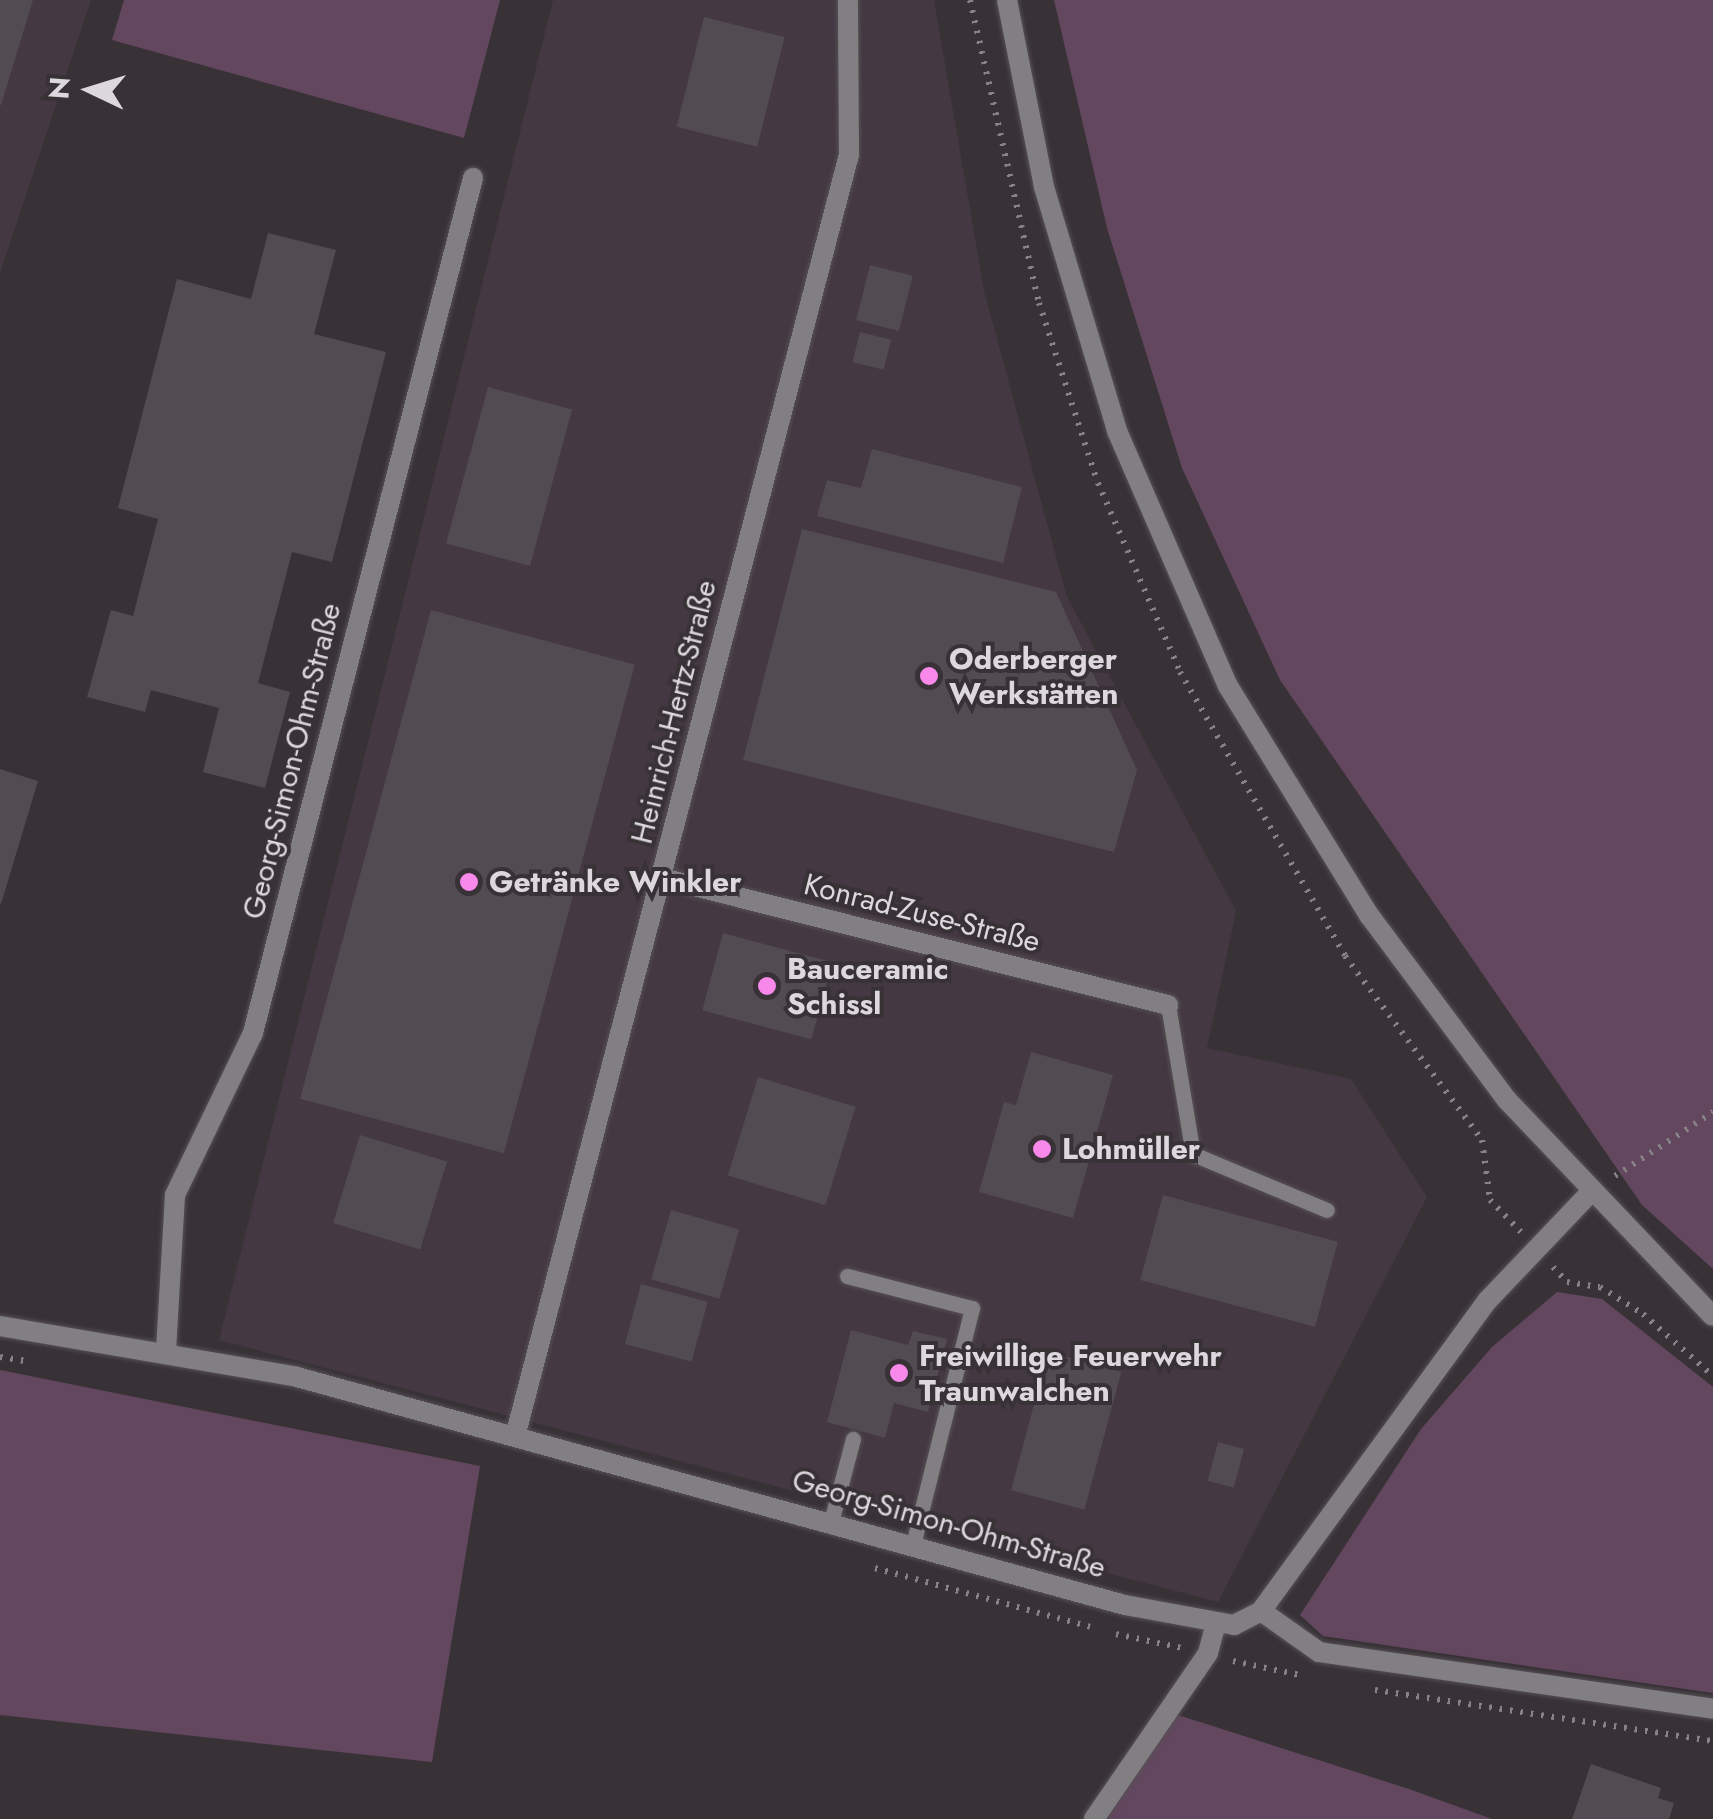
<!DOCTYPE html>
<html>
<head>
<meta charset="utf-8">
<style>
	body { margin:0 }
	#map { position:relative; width:1713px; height:1819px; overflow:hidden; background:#383237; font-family:Jost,sans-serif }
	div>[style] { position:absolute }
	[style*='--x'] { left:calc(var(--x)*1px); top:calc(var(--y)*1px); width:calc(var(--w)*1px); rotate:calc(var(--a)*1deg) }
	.built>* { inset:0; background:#443842 }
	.green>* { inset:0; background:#63475f }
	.building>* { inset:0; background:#524b51; transform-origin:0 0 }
	.path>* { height:6px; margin-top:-3px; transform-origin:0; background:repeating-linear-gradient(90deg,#878286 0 2.5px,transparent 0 10.5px) }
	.roads { filter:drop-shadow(0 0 2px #565055) drop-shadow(0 0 2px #565055) }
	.service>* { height:15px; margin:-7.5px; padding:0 7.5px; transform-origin:7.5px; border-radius:7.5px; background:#827f82 }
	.minor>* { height:20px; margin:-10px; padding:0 10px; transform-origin:10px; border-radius:10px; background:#827f82 }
	.tertiary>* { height:20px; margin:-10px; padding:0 10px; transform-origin:10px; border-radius:10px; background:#827f82 }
	.dots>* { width:28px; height:28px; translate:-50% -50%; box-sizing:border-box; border:5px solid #383237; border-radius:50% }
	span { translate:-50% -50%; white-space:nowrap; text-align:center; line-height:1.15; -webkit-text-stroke:8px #383237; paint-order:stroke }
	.poi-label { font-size:30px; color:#ddd8dc; font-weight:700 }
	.left { translate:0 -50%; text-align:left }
	.street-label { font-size:30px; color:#ddd8dc }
	.north { position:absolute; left:40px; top:40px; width:100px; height:100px; -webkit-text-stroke:8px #383237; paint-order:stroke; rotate:274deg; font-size:28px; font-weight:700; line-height:40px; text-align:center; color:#ddd8dc }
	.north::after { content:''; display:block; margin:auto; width:35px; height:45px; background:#ddd8dc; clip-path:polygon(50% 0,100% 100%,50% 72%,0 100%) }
</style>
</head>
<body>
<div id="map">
	<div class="built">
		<div style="clip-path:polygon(0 0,91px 0,0 273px)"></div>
		<div style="clip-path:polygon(553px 0,934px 0,984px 291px,1067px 597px,1236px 911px,1207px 1048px,1351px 1079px,1427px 1197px,1218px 1602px,219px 1340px)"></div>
	</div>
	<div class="green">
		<div style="clip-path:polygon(124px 0,500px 0,464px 138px,112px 40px)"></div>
		<div style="clip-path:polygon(1054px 0,1713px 0,1713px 1269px,1642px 1205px,1280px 680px,1182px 468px,1107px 228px)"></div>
		<div style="clip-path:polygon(1557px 1292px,1602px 1299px,1713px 1387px,1713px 1693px,1323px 1636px,1300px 1615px,1421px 1429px,1492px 1347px)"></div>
		<div style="clip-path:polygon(0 1370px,480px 1466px,432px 1762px,0 1715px)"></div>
		<div style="clip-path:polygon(1175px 1714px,1409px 1789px,1492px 1819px,1105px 1819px)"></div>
	</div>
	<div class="building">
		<div style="clip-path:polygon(0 0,33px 0,1px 105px,0 105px)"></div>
		<div style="left:704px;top:17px;width:83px;height:113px;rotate:14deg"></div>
		<div style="clip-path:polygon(268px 233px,336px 250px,314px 334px,386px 352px,332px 562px,292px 552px,258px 683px,290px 692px,265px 788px,203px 772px,219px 708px,151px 690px,145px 712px,87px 697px,111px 610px,133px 616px,158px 519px,118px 508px,177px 279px,251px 299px)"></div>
		<div style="left:870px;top:265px;width:44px;height:57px;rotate:14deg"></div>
		<div style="left:860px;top:332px;width:32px;height:31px;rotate:14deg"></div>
		<div style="left:488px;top:387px;width:87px;height:162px;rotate:15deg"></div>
		<div style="clip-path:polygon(872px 449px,1022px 487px,1003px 563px,817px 516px,827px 480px,861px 488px)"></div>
		<div style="clip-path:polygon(802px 529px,1056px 592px,1137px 770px,1114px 852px,743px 760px)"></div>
		<div style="left:431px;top:610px;width:211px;height:506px;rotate:15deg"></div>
		<div style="clip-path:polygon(0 769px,38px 781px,1px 904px,0 903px)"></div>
		<div style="left:723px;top:933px;width:113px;height:80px;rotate:15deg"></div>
		<div style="clip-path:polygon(1031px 1052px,1113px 1075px,1073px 1218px,979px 1192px,1004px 1102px,1016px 1105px)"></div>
		<div style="left:758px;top:1077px;width:102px;height:103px;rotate:17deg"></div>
		<div style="left:360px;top:1135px;width:91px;height:92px;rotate:17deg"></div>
		<div style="left:1163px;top:1195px;width:181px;height:88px;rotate:15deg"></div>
		<div style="left:671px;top:1210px;width:71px;height:72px;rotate:16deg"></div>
		<div style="left:641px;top:1284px;width:69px;height:62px;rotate:15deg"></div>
		<div style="clip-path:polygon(851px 1330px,908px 1345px,913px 1331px,947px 1339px,928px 1412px,894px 1403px,885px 1438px,827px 1422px)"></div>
		<div style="left:1048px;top:1352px;width:76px;height:143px;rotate:15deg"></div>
		<div style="left:1218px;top:1442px;width:27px;height:40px;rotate:15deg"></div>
		<div style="clip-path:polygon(1591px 1764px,1661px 1788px,1658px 1798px,1674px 1803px,1669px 1819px,1572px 1819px)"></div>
	</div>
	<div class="path">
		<div style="--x:970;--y:0;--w:311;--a:77.2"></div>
		<div style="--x:1039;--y:303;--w:189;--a:71.9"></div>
		<div style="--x:1098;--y:483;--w:206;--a:66.5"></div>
		<div style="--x:1180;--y:672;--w:328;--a:59.8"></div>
		<div style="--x:1345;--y:956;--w:229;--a:53.3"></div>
		<div style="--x:1482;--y:1140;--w:61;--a:82.4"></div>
		<div style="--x:1490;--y:1200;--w:45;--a:45.9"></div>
		<div style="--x:1615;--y:1176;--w:117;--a:-33.1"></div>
		<div style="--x:1553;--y:1267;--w:21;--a:47"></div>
		<div style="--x:1567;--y:1282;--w:33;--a:9"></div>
		<div style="--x:1600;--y:1287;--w:51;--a:32.1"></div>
		<div style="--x:1643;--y:1314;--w:94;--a:41.5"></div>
		<div style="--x:0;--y:1357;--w:24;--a:9"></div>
		<div style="--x:875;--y:1568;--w:223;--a:15.3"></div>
		<div style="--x:1116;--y:1634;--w:67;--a:12"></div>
		<div style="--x:1233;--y:1661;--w:73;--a:11.9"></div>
		<div style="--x:1375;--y:1690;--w:342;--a:8.6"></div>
	</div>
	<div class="roads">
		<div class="service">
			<div style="--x:1168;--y:1005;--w:151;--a:80.5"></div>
			<div style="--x:1193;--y:1154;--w:145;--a:22.7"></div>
			<div style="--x:847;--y:1276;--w:129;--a:14.4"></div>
			<div style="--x:972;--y:1308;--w:244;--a:104"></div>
			<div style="--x:831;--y:1522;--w:86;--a:-75.2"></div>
		</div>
		<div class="minor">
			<div style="--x:662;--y:878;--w:522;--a:14.09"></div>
			<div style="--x:0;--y:1326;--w:301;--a:9.7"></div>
			<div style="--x:297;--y:1377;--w:859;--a:15.4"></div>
			<div style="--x:1125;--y:1605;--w:111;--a:10.4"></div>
			<div style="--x:1234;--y:1625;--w:30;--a:-27"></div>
			<div style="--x:1261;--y:1611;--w:385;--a:-53.9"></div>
			<div style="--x:1488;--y:1300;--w:148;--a:-46.4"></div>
			<div style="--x:166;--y:1351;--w:156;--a:-86.7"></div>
			<div style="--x:175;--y:1195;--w:180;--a:-64.3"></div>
			<div style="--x:253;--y:1033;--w:883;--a:-75.57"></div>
			<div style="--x:516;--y:1433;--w:1321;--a:-75.4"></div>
			<div style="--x:849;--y:155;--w:155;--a:-90.4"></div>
			<div style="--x:1261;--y:1611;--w:71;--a:35.3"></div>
			<div style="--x:1319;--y:1652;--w:398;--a:8.2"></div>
			<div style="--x:1094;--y:1819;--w:201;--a:-55.5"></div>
			<div style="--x:1208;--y:1653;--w:30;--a:-75"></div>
		</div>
		<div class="tertiary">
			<div style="--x:1007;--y:0;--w:191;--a:78.8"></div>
			<div style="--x:1044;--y:187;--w:255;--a:73.3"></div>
			<div style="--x:1117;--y:431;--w:278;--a:66.5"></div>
			<div style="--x:1228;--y:686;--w:269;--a:58.4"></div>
			<div style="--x:1369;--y:915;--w:231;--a:53.3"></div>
			<div style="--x:1507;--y:1100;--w:298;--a:46.4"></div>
		</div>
	</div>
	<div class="dots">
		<div style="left:929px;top:676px;background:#f888e9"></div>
		<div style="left:469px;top:882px;background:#f888e9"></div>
		<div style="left:767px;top:986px;background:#f888e9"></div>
		<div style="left:1042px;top:1149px;background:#f888e9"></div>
		<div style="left:899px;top:1373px;background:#f888e9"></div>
	</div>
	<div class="poi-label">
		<span class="left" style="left:949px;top:676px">Oderberger<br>Werkstätten</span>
		<span class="left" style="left:489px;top:882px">Getränke Winkler</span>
		<span class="left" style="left:787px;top:986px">Bauceramic<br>Schissl</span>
		<span class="left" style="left:1062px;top:1149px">Lohmüller</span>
		<span class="left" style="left:919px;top:1373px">Freiwillige Feuerwehr<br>Traunwalchen</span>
	</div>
	<div class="street-label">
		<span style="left:674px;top:712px;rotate:-76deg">Heinrich-Hertz-Straße</span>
		<span style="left:292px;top:761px;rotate:-76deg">Georg-Simon-Ohm-Straße</span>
		<span style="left:922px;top:913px;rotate:14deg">Konrad-Zuse-Straße</span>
		<span style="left:949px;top:1524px;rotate:16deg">Georg-Simon-Ohm-Straße</span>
	</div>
	<div class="north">N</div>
</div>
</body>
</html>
